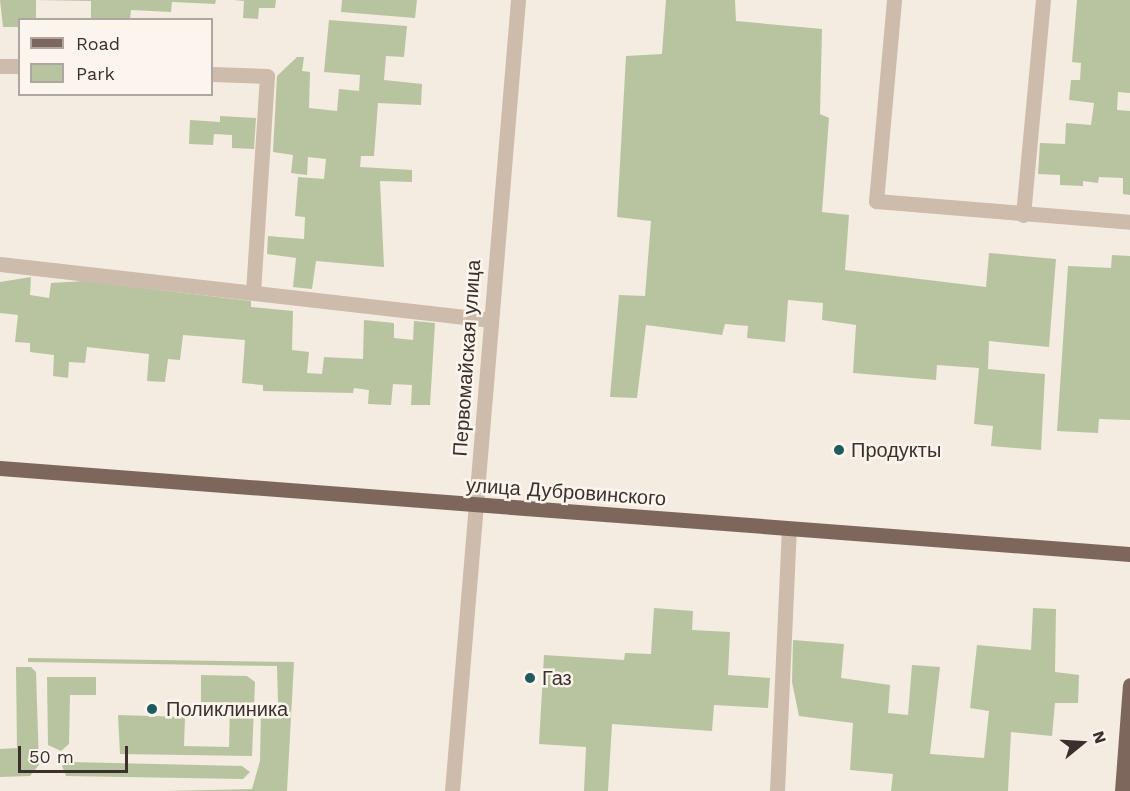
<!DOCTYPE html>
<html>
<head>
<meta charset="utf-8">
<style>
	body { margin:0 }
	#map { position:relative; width:1130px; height:791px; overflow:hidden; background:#f4ebe1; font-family:"Work Sans",sans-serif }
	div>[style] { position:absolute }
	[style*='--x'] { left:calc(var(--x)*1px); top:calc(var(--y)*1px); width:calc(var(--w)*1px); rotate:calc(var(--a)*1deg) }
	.green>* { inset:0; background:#b8c4a0 }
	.minor>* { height:15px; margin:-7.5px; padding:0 7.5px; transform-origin:7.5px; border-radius:7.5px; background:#cdbbac }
	.tertiary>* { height:15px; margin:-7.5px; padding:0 7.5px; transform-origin:7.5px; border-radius:7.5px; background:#cdbbac }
	.primary>* { height:15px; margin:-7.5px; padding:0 7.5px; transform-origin:7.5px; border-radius:7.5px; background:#7d675c }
	.dots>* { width:16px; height:16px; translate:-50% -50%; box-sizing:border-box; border:3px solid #fbf5ee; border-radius:50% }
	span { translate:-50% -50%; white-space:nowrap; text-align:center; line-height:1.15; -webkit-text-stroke:5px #fbf5ee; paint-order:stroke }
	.street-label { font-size:20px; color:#3b302b }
	.poi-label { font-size:20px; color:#3b302b }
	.left { translate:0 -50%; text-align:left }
	.legend { position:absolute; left:18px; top:18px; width:195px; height:78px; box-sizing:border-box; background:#fbf5ee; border:2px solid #aea6a0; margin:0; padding:8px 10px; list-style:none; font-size:18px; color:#3b302b }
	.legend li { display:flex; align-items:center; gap:12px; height:30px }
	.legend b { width:30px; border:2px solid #aea6a0 }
	.north { position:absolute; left:1052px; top:713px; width:60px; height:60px; -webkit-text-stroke:4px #fbf5ee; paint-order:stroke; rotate:72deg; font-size:16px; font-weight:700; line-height:24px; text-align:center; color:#3b302b }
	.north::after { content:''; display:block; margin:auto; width:21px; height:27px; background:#3b302b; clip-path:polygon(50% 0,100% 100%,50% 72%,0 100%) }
	.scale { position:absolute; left:18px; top:746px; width:110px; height:27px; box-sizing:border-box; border:3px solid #3b302b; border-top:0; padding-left:8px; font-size:18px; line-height:21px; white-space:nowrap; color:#3b302b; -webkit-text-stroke:4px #fbf5ee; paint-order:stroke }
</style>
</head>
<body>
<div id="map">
	<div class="green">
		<div style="clip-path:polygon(0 0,216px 0,215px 4px,172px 2px,171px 12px,131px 10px,130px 20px,91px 19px,91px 1px,36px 0,36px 19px,20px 20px,19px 27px,3px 27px)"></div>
		<div style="clip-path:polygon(234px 0,276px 0,275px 8px,259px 8px,258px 19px,243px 18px,244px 1px)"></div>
		<div style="clip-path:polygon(342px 0,417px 0,415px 18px,341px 12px)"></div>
		<div style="clip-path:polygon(666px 0,735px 0,736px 21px,822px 29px,820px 114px,829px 118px,822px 212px,849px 215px,845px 270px,986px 287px,989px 253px,1056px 259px,1049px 347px,989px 341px,988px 369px,1045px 374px,1041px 450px,991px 446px,993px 426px,974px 424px,979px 368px,937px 365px,936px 380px,853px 373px,856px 325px,822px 320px,823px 303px,788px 300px,785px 342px,747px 338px,748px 326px,725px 324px,722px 335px,646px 325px,637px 398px,610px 397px,619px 295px,645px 296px,651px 221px,617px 217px,626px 56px,662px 54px)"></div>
		<div style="clip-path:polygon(1077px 0,1130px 0,1130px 93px,1118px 92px,1117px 110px,1130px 111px,1130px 195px,1123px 194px,1123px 178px,1099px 177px,1098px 183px,1083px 181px,1083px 186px,1060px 185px,1060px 175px,1038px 174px,1040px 143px,1065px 144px,1066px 123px,1091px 125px,1094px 103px,1069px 100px,1071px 80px,1080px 80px,1081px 63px,1072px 62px)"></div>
		<div style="clip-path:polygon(329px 20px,407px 26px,404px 57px,386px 56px,384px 80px,422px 84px,421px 105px,378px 103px,374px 156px,361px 156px,360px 167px,412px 170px,412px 182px,380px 181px,384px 267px,316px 261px,312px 289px,293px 287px,296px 258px,267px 254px,268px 236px,304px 239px,305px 217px,295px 216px,298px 177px,324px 179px,326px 159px,308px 157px,307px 175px,291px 173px,293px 155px,273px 152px,277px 76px,297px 57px,304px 57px,302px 71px,310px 72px,309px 108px,337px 111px,339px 89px,359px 91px,360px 75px,324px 72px)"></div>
		<div style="clip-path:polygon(220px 116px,256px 118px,254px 149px,232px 148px,232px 135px,214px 134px,213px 145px,189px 144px,190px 120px,220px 122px)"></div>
		<div style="clip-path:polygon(1112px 255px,1130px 256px,1130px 420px,1099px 419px,1098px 433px,1057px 431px,1068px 266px,1111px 268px)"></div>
		<div style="clip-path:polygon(31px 277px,30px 295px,49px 298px,51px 283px,84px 281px,251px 301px,251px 307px,293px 311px,292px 350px,309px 352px,307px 373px,322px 374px,324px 357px,363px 359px,364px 320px,394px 323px,394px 338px,413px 340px,414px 321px,435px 323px,430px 405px,411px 405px,412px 385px,393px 384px,391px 405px,368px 404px,369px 390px,354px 388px,353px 393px,263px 391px,263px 385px,242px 383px,245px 340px,183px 335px,180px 360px,168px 359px,165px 382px,147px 381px,149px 354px,87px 347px,85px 363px,69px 362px,68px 378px,53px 376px,54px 355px,30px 352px,30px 343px,15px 342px,18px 315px,0 313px,0 282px)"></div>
		<div style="clip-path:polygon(654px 608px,693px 611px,692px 630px,730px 632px,728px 675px,770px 678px,768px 708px,714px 705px,712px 731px,612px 724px,608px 791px,584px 791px,586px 747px,539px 744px,544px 655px,624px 660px,625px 653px,651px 654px)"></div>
		<div style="clip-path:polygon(1033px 608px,1056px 609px,1055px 672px,1079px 675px,1078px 703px,1055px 703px,1052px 736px,1011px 732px,1008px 791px,891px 791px,893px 774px,850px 770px,853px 723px,799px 716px,792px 682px,793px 640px,844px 644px,841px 678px,890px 685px,888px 713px,908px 715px,912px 665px,940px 667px,930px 754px,984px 758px,989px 711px,970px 708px,977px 645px,1031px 650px)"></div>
		<div style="clip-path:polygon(28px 658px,294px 662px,287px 791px,166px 791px,252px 789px,260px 761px,261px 708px,266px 703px,278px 703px,277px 666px,28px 662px)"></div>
		<div style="clip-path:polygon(16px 667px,31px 667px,36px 672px,39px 765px,30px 776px,0 777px,0 749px,17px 748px)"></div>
		<div style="clip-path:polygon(201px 675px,247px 676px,255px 682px,252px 756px,120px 754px,118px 715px,185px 717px,184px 746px,229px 747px,230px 703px,201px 702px)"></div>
		<div style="clip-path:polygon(47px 677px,96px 677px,96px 695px,70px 695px,69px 744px,61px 751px,48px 745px)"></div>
		<div style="clip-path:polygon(70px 762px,242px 766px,250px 772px,243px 779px,66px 776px,62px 766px)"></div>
	</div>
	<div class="minor">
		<div style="--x:894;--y:0;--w:202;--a:95.1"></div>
		<div style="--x:876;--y:201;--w:255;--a:4.7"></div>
		<div style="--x:0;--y:66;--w:20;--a:0"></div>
		<div style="--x:212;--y:74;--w:55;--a:2.1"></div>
		<div style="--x:267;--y:76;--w:214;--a:93.7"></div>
		<div style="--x:1023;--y:215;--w:216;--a:-84.7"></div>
		<div style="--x:0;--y:264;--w:492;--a:6.5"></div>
		<div style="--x:777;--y:791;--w:260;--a:-87.4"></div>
	</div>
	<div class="tertiary">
		<div style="--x:452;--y:791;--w:794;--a:-85.23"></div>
	</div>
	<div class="primary">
		<div style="--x:0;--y:468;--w:1133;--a:4.35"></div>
		<div style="--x:1122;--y:791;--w:106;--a:-85.7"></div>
	</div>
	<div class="dots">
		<div style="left:839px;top:450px;background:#1f5a5e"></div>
		<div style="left:530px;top:678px;background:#1f5a5e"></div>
		<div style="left:152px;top:709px;background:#1f5a5e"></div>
	</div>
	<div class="street-label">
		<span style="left:467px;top:358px;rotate:-86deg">Первомайская улица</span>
		<span style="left:566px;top:492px;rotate:4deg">улица Дубровинского</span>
	</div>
	<div class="poi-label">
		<span class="left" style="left:851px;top:450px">Продукты</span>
		<span class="left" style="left:542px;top:678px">Газ</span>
		<span class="left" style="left:166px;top:709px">Поликлиника</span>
	</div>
	<ul class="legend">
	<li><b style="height:8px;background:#7d675c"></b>Road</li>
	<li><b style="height:16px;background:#b8c4a0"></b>Park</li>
	</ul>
	<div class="north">N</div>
	<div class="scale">50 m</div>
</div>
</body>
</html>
